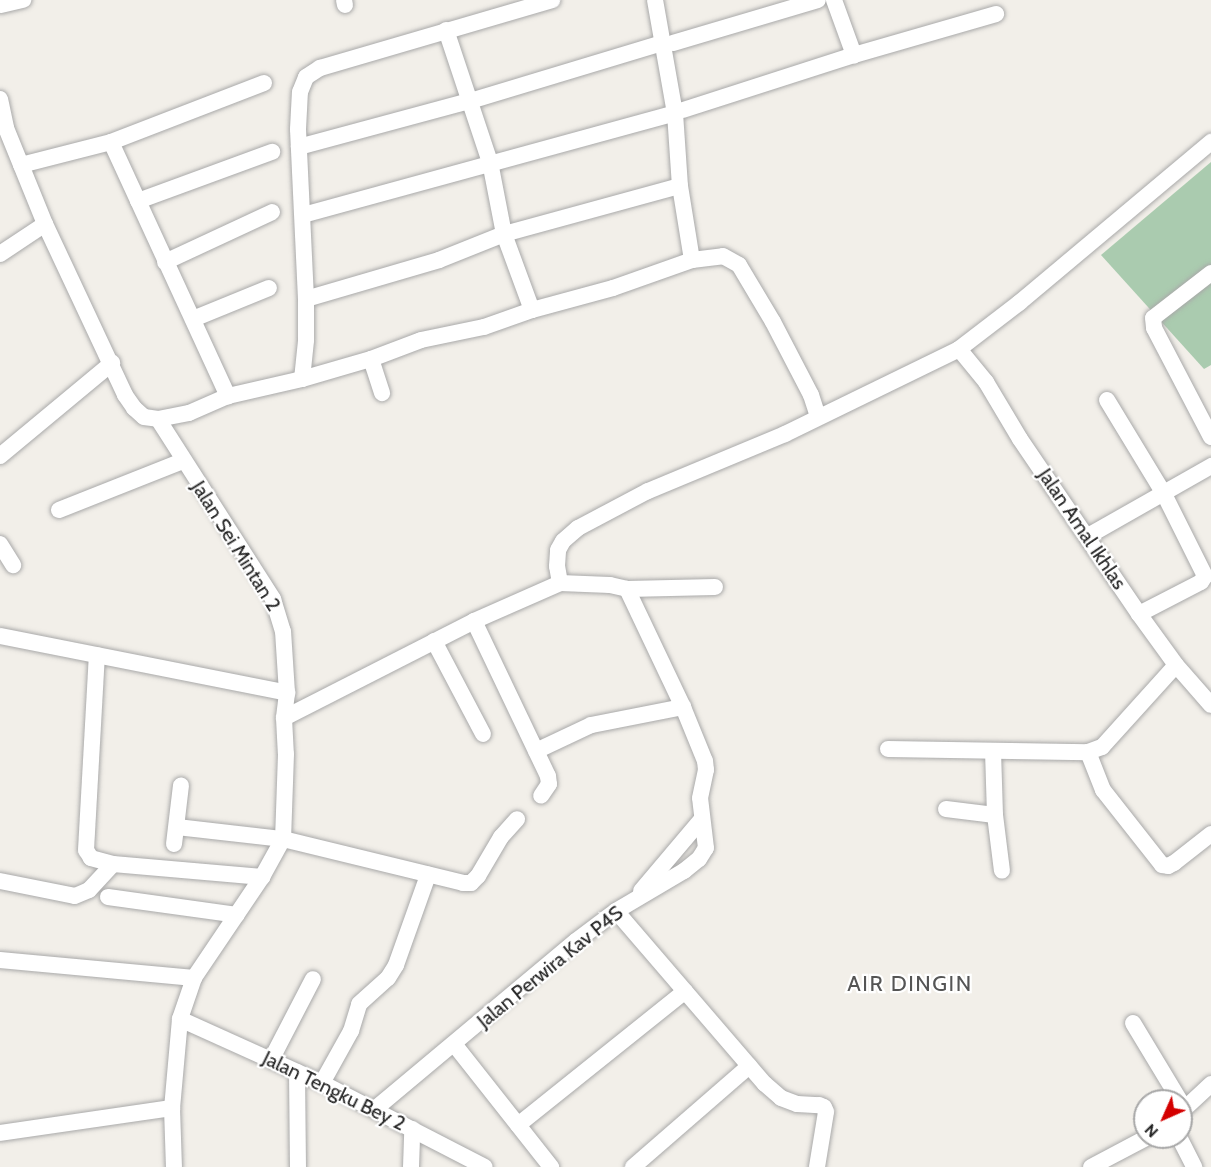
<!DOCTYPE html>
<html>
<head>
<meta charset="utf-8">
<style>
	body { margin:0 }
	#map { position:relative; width:1211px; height:1167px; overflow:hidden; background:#f2efe9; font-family:Cabin,sans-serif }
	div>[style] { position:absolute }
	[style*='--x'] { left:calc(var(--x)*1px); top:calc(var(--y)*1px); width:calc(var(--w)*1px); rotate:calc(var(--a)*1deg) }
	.cemetery>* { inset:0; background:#aacbaf }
	.roads { filter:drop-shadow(0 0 2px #a9a9a9) drop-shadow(0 0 2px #a9a9a9) }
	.minor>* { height:16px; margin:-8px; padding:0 8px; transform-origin:8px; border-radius:8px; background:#fff }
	span { translate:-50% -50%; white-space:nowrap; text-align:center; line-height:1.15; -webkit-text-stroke:4.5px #fff; paint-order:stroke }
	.street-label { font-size:20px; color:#222 }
	.quarter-label { font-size:22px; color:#555; letter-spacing:1.5px }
	.north { position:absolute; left:1133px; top:1089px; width:60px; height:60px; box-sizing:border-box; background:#fff; border:2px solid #a7a7a7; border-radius:50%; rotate:225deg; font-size:16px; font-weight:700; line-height:24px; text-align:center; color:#222 }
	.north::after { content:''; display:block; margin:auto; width:21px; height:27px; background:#d40000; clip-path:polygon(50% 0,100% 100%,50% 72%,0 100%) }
</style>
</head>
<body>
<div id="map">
	<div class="cemetery">
		<div style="clip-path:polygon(1211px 162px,1211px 365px,1204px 369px,1101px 255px)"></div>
	</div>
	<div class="roads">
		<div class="minor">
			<div style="--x:344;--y:0;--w:5;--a:79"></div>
			<div style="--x:655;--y:0;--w:115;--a:80"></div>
			<div style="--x:675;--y:113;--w:73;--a:86.1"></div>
			<div style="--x:680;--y:186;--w:75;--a:80.8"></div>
			<div style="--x:692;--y:260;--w:31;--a:-7"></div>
			<div style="--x:723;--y:256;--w:18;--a:29"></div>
			<div style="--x:739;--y:265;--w:66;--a:59.2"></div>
			<div style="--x:773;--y:322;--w:82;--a:62.5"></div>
			<div style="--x:811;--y:395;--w:23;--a:72"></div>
			<div style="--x:834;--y:0;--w:59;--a:70"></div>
			<div style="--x:1;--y:5;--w:23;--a:-13"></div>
			<div style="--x:446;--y:30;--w:139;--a:71.6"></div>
			<div style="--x:490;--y:162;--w:73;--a:79"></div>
			<div style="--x:504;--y:234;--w:81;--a:69.8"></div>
			<div style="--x:673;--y:43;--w:151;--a:-16.5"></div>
			<div style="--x:0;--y:99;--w:30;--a:78"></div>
			<div style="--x:6;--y:128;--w:104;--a:67.9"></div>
			<div style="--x:45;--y:224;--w:189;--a:64.9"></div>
			<div style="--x:125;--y:395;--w:16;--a:55"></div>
			<div style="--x:134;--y:408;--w:13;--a:42"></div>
			<div style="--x:144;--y:417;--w:14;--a:8"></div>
			<div style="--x:158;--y:419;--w:32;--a:-11"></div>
			<div style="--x:189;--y:413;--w:43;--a:-23.6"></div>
			<div style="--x:228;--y:396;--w:76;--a:-12.9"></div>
			<div style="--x:302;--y:379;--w:39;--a:-84"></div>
			<div style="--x:306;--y:340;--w:41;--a:-90"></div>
			<div style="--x:306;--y:299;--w:170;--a:-92.7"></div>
			<div style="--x:298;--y:129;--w:37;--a:-87"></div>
			<div style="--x:300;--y:92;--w:16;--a:-68"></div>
			<div style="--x:306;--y:77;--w:17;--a:-33"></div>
			<div style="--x:320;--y:68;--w:242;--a:-16.3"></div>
			<div style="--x:683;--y:110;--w:180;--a:-17.8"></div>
			<div style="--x:854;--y:55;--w:148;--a:-16.1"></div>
			<div style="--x:111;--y:142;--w:280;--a:65.3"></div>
			<div style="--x:299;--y:147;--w:177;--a:-15.1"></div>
			<div style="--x:470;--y:101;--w:201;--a:-16.8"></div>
			<div style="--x:21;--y:165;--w:93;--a:-14.3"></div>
			<div style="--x:111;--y:142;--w:164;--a:-21.1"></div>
			<div style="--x:138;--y:201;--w:143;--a:-20.1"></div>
			<div style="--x:303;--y:215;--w:386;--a:-15.3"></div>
			<div style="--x:0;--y:254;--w:54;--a:-33.7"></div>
			<div style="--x:165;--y:262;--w:118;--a:-25"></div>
			<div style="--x:1211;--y:273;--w:73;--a:142.2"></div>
			<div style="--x:1153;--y:318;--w:10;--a:84"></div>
			<div style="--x:1154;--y:328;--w:123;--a:62.4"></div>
			<div style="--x:306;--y:299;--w:139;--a:-16.3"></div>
			<div style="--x:439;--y:260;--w:70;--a:-21.8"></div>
			<div style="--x:504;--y:234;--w:182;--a:-15.3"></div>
			<div style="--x:193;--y:319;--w:82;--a:-22.2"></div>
			<div style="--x:959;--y:349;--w:43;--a:50.7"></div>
			<div style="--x:986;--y:382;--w:66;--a:59.2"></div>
			<div style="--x:1020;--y:439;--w:212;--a:55.8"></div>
			<div style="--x:1139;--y:614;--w:63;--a:54"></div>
			<div style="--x:1176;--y:665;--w:53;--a:48.8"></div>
			<div style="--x:371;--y:359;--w:36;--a:72"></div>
			<div style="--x:302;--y:379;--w:72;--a:-16.2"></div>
			<div style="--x:371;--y:359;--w:53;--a:-20.8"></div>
			<div style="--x:421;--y:340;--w:64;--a:-11.7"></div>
			<div style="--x:484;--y:327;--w:51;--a:-19.5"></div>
			<div style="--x:532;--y:310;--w:84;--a:-15.2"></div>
			<div style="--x:613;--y:288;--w:84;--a:-19.5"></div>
			<div style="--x:1107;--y:400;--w:108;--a:58.7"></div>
			<div style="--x:1163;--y:492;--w:94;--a:63.4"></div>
			<div style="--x:1205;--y:576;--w:7;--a:124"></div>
			<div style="--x:1201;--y:582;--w:70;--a:152.7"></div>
			<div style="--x:158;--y:419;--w:214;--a:57.4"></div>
			<div style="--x:273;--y:599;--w:34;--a:73"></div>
			<div style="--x:283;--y:631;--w:62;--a:86.3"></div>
			<div style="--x:287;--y:693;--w:25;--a:97"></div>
			<div style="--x:284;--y:718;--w:36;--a:87"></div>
			<div style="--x:286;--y:754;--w:85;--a:92"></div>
			<div style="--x:283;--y:839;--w:43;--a:118.9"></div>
			<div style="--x:262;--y:877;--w:122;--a:124"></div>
			<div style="--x:194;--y:978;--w:43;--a:108.9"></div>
			<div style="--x:180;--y:1019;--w:89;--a:95.1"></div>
			<div style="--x:172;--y:1108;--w:59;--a:88.1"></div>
			<div style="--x:0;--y:456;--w:146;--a:-39.7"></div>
			<div style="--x:59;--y:510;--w:133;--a:-21.6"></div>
			<div style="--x:1088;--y:536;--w:142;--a:-29.6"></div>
			<div style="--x:0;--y:544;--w:25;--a:58"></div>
			<div style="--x:560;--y:583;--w:17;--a:-100"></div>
			<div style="--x:557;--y:566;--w:16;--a:-86"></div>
			<div style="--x:558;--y:550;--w:10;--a:-61"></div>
			<div style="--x:563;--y:541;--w:20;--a:-41"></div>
			<div style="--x:578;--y:528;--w:79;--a:-27.9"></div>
			<div style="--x:648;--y:491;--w:148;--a:-22.6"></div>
			<div style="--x:785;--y:434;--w:194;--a:-26"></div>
			<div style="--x:959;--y:349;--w:76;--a:-37.5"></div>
			<div style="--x:1019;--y:303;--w:251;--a:-40"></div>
			<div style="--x:474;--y:621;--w:172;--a:64.5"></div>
			<div style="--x:548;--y:776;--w:8;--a:83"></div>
			<div style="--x:549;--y:784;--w:14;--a:124"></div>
			<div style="--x:0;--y:636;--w:293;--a:11.2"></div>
			<div style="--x:434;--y:641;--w:105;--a:62.2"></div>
			<div style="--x:284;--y:718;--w:213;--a:-27"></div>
			<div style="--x:474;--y:621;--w:94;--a:-23.8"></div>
			<div style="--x:560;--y:583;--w:50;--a:2.3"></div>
			<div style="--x:610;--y:585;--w:17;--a:13"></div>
			<div style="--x:627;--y:589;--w:88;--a:-1.3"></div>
			<div style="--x:888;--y:749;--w:200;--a:0.9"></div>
			<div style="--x:1088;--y:752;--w:15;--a:-20"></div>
			<div style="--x:1102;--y:747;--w:110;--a:-47.9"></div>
			<div style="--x:536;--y:751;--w:61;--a:-25.3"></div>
			<div style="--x:591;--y:725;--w:94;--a:-11.1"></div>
			<div style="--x:993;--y:751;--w:64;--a:88.2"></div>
			<div style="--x:995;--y:815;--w:56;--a:82.9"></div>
			<div style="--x:1088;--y:752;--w:41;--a:68.5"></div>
			<div style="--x:1103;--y:790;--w:95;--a:51.8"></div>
			<div style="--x:1162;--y:865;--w:6;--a:9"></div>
			<div style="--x:1168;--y:866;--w:7;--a:-27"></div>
			<div style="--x:1174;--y:863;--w:47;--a:-38.1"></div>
			<div style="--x:946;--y:809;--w:49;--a:7"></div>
			<div style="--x:177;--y:827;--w:107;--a:6.5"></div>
			<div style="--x:283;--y:839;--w:185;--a:13.7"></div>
			<div style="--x:463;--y:883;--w:8;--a:0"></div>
			<div style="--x:471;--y:883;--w:10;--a:-45"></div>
			<div style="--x:478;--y:876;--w:45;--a:-59.5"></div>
			<div style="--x:501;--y:837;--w:24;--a:-48"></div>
			<div style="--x:174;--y:844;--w:59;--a:-83.2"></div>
			<div style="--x:113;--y:864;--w:150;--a:5"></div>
			<div style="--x:0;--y:881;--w:76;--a:11.3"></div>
			<div style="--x:75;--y:896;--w:15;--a:-23"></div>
			<div style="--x:89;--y:890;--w:35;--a:-47"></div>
			<div style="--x:113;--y:864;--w:23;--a:-165"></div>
			<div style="--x:91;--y:858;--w:9;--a:-122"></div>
			<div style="--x:86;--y:850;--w:195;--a:-86.8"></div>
			<div style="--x:641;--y:891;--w:93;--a:-49.8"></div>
			<div style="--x:108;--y:897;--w:130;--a:7.9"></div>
			<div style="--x:616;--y:911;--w:228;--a:49.3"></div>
			<div style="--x:765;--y:1084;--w:21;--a:41"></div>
			<div style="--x:781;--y:1098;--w:17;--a:21"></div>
			<div style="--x:797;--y:1104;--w:22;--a:3"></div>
			<div style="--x:819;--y:1105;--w:5;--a:22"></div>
			<div style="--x:824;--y:1107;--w:5;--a:68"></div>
			<div style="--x:826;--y:1112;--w:56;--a:99.3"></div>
			<div style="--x:0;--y:960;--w:195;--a:5.3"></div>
			<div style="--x:180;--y:1019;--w:156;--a:24.3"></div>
			<div style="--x:322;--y:1083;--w:183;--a:27.3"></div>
			<div style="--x:1133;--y:1023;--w:91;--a:58.9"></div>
			<div style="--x:454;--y:1044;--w:157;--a:51.7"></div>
			<div style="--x:271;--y:1060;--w:91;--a:-62.6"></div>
			<div style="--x:297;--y:1072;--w:95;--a:89.4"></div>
			<div style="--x:322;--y:1083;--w:60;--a:-60.9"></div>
			<div style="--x:351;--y:1031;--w:28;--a:-73"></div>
			<div style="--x:359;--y:1004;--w:39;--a:-42"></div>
			<div style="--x:388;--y:978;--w:15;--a:-58"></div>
			<div style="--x:396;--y:965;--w:96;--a:-70.4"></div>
			<div style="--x:375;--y:1109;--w:262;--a:-39.9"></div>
			<div style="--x:576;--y:941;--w:50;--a:-36.9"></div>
			<div style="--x:616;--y:911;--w:79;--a:-30.5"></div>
			<div style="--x:684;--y:871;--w:19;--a:-39"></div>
			<div style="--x:699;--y:859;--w:13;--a:-58"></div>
			<div style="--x:706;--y:848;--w:50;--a:-96.8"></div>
			<div style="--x:700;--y:798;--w:29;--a:-78"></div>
			<div style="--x:706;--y:770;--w:9;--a:-96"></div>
			<div style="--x:705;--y:761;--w:58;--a:-112.2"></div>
			<div style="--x:683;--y:707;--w:131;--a:-115.4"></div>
			<div style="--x:1181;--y:1112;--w:41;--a:-43"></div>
			<div style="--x:518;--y:1125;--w:214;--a:-38.7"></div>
			<div style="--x:0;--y:1133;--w:174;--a:-8.3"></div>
			<div style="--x:1179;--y:1137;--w:34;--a:63"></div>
			<div style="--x:411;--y:1167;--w:38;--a:-88"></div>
			<div style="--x:633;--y:1167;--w:154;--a:-41"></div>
			<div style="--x:1091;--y:1167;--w:64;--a:-27.8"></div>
		</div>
	</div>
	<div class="street-label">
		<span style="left:1082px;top:529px;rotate:56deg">Jalan Amal Ikhlas</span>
		<span style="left:236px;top:546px;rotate:58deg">Jalan Sei Mintan 2</span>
		<span style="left:550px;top:967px;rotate:-39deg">Jalan Perwira Kav P4S</span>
		<span style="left:334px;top:1091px;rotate:26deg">Jalan Tengku Bey 2</span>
	</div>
	<div class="quarter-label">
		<span style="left:910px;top:984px">AIR DINGIN</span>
	</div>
	<div class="north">N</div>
</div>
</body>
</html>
